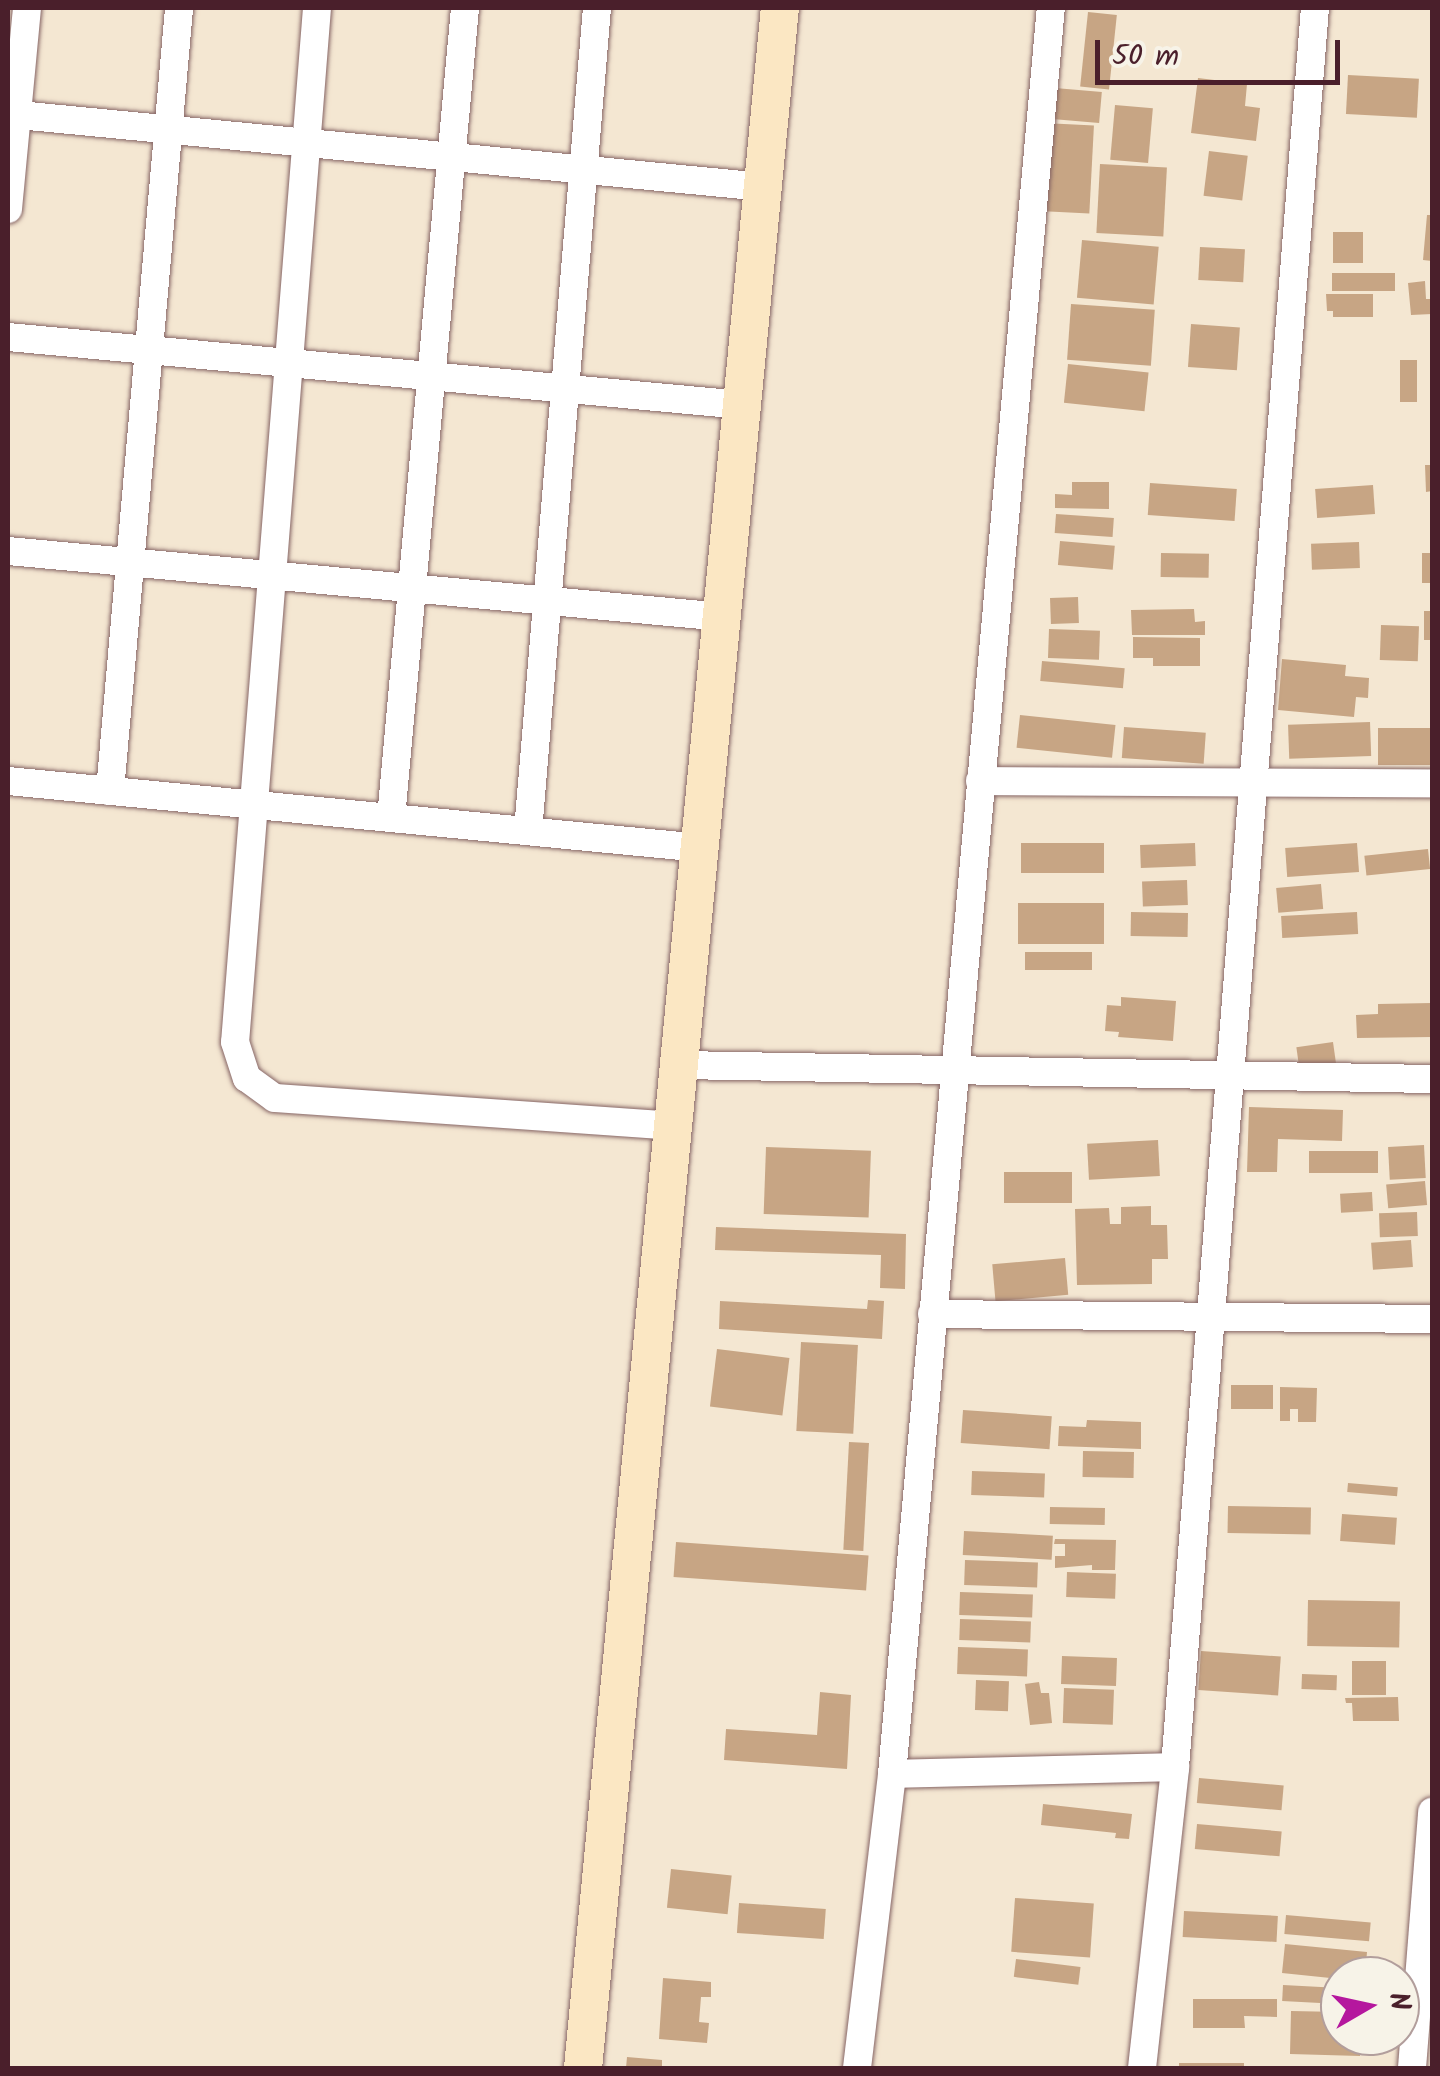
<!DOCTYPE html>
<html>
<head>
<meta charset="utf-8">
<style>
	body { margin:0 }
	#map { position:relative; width:1440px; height:2076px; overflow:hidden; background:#f4e7d2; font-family:Kalam,sans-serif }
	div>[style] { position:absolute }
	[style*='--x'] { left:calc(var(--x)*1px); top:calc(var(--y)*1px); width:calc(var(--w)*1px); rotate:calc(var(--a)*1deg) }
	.building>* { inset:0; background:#c7a584; transform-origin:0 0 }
	.roads { filter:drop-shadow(0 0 2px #866565) drop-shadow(0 0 2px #866565) }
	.street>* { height:28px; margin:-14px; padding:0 14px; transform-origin:14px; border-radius:14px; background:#fff }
	.secondary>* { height:38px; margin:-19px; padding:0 19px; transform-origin:19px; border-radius:19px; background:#fbe7c3 }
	span { translate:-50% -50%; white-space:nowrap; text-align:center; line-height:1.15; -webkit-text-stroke:9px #f7f3e8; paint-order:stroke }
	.frame { position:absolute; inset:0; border:10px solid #4a1f2b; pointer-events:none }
	.north { position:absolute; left:1320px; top:1956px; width:100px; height:100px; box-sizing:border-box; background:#f7f3e8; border:2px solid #b29e9c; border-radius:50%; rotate:81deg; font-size:28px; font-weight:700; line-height:40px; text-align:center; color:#4a1f2b }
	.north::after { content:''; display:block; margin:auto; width:35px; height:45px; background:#b5179e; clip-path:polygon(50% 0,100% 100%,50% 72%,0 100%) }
	.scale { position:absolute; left:1095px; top:40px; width:245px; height:45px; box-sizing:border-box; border:5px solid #4a1f2b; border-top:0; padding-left:12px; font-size:30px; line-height:35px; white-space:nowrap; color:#4a1f2b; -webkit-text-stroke:8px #f7f3e8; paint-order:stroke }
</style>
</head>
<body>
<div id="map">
	<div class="building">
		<div style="left:1088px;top:12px;width:29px;height:75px;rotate:6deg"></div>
		<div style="left:1348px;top:75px;width:71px;height:39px;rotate:3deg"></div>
		<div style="clip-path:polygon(1198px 78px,1247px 84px,1245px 106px,1260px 108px,1256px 141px,1191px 133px)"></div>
		<div style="left:1055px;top:88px;width:47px;height:31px;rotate:5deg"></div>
		<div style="left:1115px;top:105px;width:38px;height:55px;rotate:5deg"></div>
		<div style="left:1044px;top:123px;width:50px;height:88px;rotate:3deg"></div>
		<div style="left:1209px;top:151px;width:39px;height:45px;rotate:7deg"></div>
		<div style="left:1100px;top:164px;width:67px;height:69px;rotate:3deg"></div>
		<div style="clip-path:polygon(1427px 215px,1432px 215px,1432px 261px,1423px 260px)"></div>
		<div style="left:1333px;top:232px;width:30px;height:31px"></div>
		<div style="left:1082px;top:240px;width:77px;height:58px;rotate:5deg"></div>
		<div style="left:1200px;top:247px;width:45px;height:33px;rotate:3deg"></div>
		<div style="left:1395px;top:273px;width:18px;height:63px;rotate:90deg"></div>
		<div style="clip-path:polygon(1425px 281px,1426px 299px,1432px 299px,1432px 314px,1411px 315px,1408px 283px)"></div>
		<div style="clip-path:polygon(1326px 294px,1373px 294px,1373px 317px,1333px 317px,1333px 311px,1327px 311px)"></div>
		<div style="left:1071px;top:304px;width:84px;height:56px;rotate:4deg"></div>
		<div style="left:1191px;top:324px;width:49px;height:43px;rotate:4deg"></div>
		<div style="left:1400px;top:360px;width:17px;height:42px"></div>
		<div style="left:1068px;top:364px;width:81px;height:39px;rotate:6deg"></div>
		<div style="clip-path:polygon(1425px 465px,1432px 465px,1432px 491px,1426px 492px)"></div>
		<div style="clip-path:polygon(1072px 482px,1109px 482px,1109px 509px,1055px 508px,1055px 494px,1072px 495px)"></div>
		<div style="left:1150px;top:483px;width:87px;height:32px;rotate:4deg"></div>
		<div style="left:1373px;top:485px;width:29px;height:58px;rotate:86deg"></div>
		<div style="left:1056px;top:514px;width:58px;height:19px;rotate:4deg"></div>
		<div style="left:1060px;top:541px;width:55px;height:24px;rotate:5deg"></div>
		<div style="left:1359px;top:542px;width:26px;height:48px;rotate:88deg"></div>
		<div style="left:1161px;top:553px;width:48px;height:24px;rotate:1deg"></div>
		<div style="left:1422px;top:553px;width:10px;height:30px"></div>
		<div style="left:1078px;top:597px;width:26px;height:28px;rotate:88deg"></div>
		<div style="clip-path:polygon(1194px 609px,1195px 622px,1205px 621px,1205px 635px,1132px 635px,1131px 610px)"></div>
		<div style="left:1424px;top:611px;width:8px;height:29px"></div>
		<div style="left:1381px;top:625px;width:38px;height:35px;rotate:2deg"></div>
		<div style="left:1049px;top:629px;width:51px;height:29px;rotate:2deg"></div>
		<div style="clip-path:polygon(1133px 637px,1200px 638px,1200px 666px,1153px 666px,1153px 658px,1133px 658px)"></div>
		<div style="clip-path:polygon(1282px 659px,1346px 665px,1345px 676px,1369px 678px,1368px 698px,1356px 697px,1354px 717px,1278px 710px)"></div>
		<div style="left:1042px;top:661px;width:83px;height:20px;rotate:5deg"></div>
		<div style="left:1020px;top:715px;width:96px;height:33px;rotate:6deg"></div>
		<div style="left:1370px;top:722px;width:34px;height:82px;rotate:88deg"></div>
		<div style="left:1124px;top:727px;width:82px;height:31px;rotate:4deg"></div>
		<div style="left:1378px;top:728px;width:54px;height:37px"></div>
		<div style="left:1104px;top:843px;width:30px;height:83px;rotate:90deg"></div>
		<div style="left:1195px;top:843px;width:23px;height:55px;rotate:88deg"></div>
		<div style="left:1357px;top:843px;width:29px;height:72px;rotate:86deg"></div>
		<div style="left:1428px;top:849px;width:20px;height:64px;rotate:84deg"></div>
		<div style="left:1187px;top:880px;width:25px;height:45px;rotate:88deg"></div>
		<div style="left:1321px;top:884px;width:25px;height:45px;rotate:85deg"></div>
		<div style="left:1018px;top:903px;width:86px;height:41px"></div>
		<div style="left:1131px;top:912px;width:57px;height:24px;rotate:1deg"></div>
		<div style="left:1357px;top:912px;width:22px;height:76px;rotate:87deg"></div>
		<div style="left:1092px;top:952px;width:18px;height:67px;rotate:90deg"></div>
		<div style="clip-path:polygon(1121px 997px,1176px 1001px,1173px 1041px,1118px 1037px,1119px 1032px,1105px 1031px,1107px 1005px,1121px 1006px)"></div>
		<div style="clip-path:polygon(1432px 1003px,1432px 1037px,1357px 1038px,1356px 1015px,1378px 1014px,1378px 1004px)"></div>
		<div style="left:1333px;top:1042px;width:22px;height:37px;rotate:82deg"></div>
		<div style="clip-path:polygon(1249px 1107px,1343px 1110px,1342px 1141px,1278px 1139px,1277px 1172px,1247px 1172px)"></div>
		<div style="left:1158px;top:1140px;width:36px;height:71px;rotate:87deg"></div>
		<div style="left:1424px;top:1145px;width:33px;height:36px;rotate:87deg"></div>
		<div style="left:766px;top:1147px;width:105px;height:67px;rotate:2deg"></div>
		<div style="left:1309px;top:1151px;width:69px;height:22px"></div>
		<div style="left:1072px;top:1172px;width:31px;height:68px;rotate:90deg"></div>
		<div style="left:1425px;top:1181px;width:24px;height:39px;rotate:85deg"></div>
		<div style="left:1372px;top:1192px;width:19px;height:32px;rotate:87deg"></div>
		<div style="clip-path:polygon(1151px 1206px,1151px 1225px,1167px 1225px,1168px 1259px,1152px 1259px,1152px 1284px,1077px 1285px,1075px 1209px,1109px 1208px,1110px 1224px,1121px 1224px,1121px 1207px)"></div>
		<div style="left:1417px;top:1212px;width:24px;height:38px;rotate:88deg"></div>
		<div style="clip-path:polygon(716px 1227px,906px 1234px,905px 1289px,880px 1288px,881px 1255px,715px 1250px)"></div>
		<div style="left:1411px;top:1240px;width:27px;height:40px;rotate:86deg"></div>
		<div style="left:1065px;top:1258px;width:37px;height:73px;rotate:85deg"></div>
		<div style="clip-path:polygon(868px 1300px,884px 1301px,882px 1339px,719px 1329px,720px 1301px,867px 1309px)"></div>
		<div style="left:801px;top:1342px;width:57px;height:89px;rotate:3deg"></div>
		<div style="left:717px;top:1349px;width:73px;height:58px;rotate:7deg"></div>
		<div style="left:1231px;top:1385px;width:42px;height:24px"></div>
		<div style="clip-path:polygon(1280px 1387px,1317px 1388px,1316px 1422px,1298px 1422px,1298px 1409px,1290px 1409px,1290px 1421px,1280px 1421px)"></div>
		<div style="left:963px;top:1410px;width:89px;height:33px;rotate:4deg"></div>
		<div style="clip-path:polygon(1087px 1420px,1141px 1422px,1141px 1449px,1058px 1446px,1059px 1426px,1086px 1427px)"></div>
		<div style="left:849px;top:1442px;width:20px;height:108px;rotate:3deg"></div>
		<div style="left:1083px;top:1451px;width:51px;height:26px;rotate:1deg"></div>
		<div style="left:972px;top:1471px;width:73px;height:24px;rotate:2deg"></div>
		<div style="left:1348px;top:1483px;width:50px;height:9px;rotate:5deg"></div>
		<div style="left:1228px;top:1506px;width:83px;height:27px;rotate:1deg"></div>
		<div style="left:1050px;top:1507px;width:55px;height:17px;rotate:1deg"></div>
		<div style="left:1342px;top:1514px;width:55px;height:27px;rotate:4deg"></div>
		<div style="left:964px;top:1531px;width:89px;height:24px;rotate:3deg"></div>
		<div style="clip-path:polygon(1055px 1539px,1116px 1540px,1115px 1570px,1092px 1570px,1092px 1565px,1055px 1568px,1055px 1556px,1065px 1556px,1065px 1544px,1054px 1544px)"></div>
		<div style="left:676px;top:1542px;width:193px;height:35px;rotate:4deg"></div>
		<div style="left:965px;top:1560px;width:73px;height:25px;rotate:2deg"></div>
		<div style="left:1067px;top:1572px;width:49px;height:25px;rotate:2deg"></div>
		<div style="left:960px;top:1592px;width:73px;height:23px;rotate:2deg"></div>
		<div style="left:1308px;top:1600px;width:92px;height:46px;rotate:1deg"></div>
		<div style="left:960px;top:1619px;width:71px;height:21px;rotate:2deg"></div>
		<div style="left:958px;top:1647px;width:70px;height:27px;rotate:2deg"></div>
		<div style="left:1201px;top:1651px;width:80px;height:39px;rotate:4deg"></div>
		<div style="left:1062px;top:1656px;width:55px;height:28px;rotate:2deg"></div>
		<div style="left:1352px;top:1661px;width:34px;height:34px"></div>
		<div style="left:1302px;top:1674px;width:35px;height:15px;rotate:2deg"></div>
		<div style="left:976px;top:1680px;width:33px;height:30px;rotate:2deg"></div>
		<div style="clip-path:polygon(1039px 1682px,1041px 1693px,1049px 1693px,1052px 1723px,1030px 1725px,1025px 1684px)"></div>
		<div style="left:1064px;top:1688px;width:50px;height:35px;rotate:2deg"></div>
		<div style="clip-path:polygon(820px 1692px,851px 1695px,847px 1769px,724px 1760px,726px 1729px,817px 1735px)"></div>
		<div style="clip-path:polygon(1398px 1697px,1399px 1721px,1353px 1721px,1352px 1703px,1346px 1703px,1345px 1698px)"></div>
		<div style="left:1199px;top:1778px;width:85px;height:25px;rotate:5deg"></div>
		<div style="clip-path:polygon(1043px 1804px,1132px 1814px,1129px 1839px,1115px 1838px,1116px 1833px,1041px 1825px)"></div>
		<div style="left:1197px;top:1824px;width:85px;height:25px;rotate:5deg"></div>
		<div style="left:671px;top:1869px;width:61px;height:39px;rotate:6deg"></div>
		<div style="left:1015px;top:1898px;width:79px;height:54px;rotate:4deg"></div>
		<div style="left:739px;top:1903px;width:87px;height:30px;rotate:4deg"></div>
		<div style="left:1184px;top:1911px;width:94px;height:26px;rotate:3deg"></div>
		<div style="left:1286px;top:1915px;width:85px;height:19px;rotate:5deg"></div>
		<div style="clip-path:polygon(1285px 1944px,1367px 1952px,1365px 1976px,1340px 1979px,1282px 1973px)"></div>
		<div style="left:1016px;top:1959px;width:65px;height:18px;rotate:7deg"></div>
		<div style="clip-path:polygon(663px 1978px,711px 1982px,711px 1997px,701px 1997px,699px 2022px,709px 2023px,707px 2043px,659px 2039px)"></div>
		<div style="left:1283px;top:1985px;width:57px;height:16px;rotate:3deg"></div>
		<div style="clip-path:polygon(1193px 1999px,1277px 1999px,1277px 2017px,1244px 2016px,1245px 2028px,1193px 2028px)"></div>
		<div style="clip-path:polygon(1291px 2011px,1340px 2012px,1340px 2036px,1361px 2036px,1360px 2056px,1290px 2054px)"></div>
		<div style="clip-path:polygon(627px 2057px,662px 2060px,662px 2068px,626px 2068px)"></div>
		<div style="left:1179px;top:2063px;width:65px;height:5px"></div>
	</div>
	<div class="roads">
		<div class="street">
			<div style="--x:317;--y:8;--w:1037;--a:94.53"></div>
			<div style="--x:235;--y:1042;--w:38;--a:72"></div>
			<div style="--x:247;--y:1078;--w:34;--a:36"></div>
			<div style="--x:275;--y:1098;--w:402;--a:4"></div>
			<div style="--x:8;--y:114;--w:759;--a:5.52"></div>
			<div style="--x:8;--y:209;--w:202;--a:-84.6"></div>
			<div style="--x:8;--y:337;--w:738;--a:5.29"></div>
			<div style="--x:8;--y:551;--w:718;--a:5.27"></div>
			<div style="--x:8;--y:781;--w:696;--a:5.52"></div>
			<div style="--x:980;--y:781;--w:452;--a:0.3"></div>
			<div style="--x:110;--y:791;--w:786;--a:-84.96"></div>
			<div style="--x:391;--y:818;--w:813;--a:-84.78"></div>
			<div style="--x:528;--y:831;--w:826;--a:-85.21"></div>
			<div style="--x:681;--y:1065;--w:751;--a:1.07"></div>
			<div style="--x:932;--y:1314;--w:500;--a:0.57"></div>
			<div style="--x:892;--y:1774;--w:283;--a:-1.4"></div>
			<div style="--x:857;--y:2068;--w:296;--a:-83.2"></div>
			<div style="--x:892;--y:1774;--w:1773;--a:-84.86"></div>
			<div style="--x:1142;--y:2068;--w:303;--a:-83.7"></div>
			<div style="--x:1175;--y:1767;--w:1765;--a:-85.45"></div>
			<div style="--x:1412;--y:2068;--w:257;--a:-85.5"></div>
		</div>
		<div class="secondary">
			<div style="--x:583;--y:2068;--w:2069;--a:-84.54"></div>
		</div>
	</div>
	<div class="frame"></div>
	<div class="north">N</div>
	<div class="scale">50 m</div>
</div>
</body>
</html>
